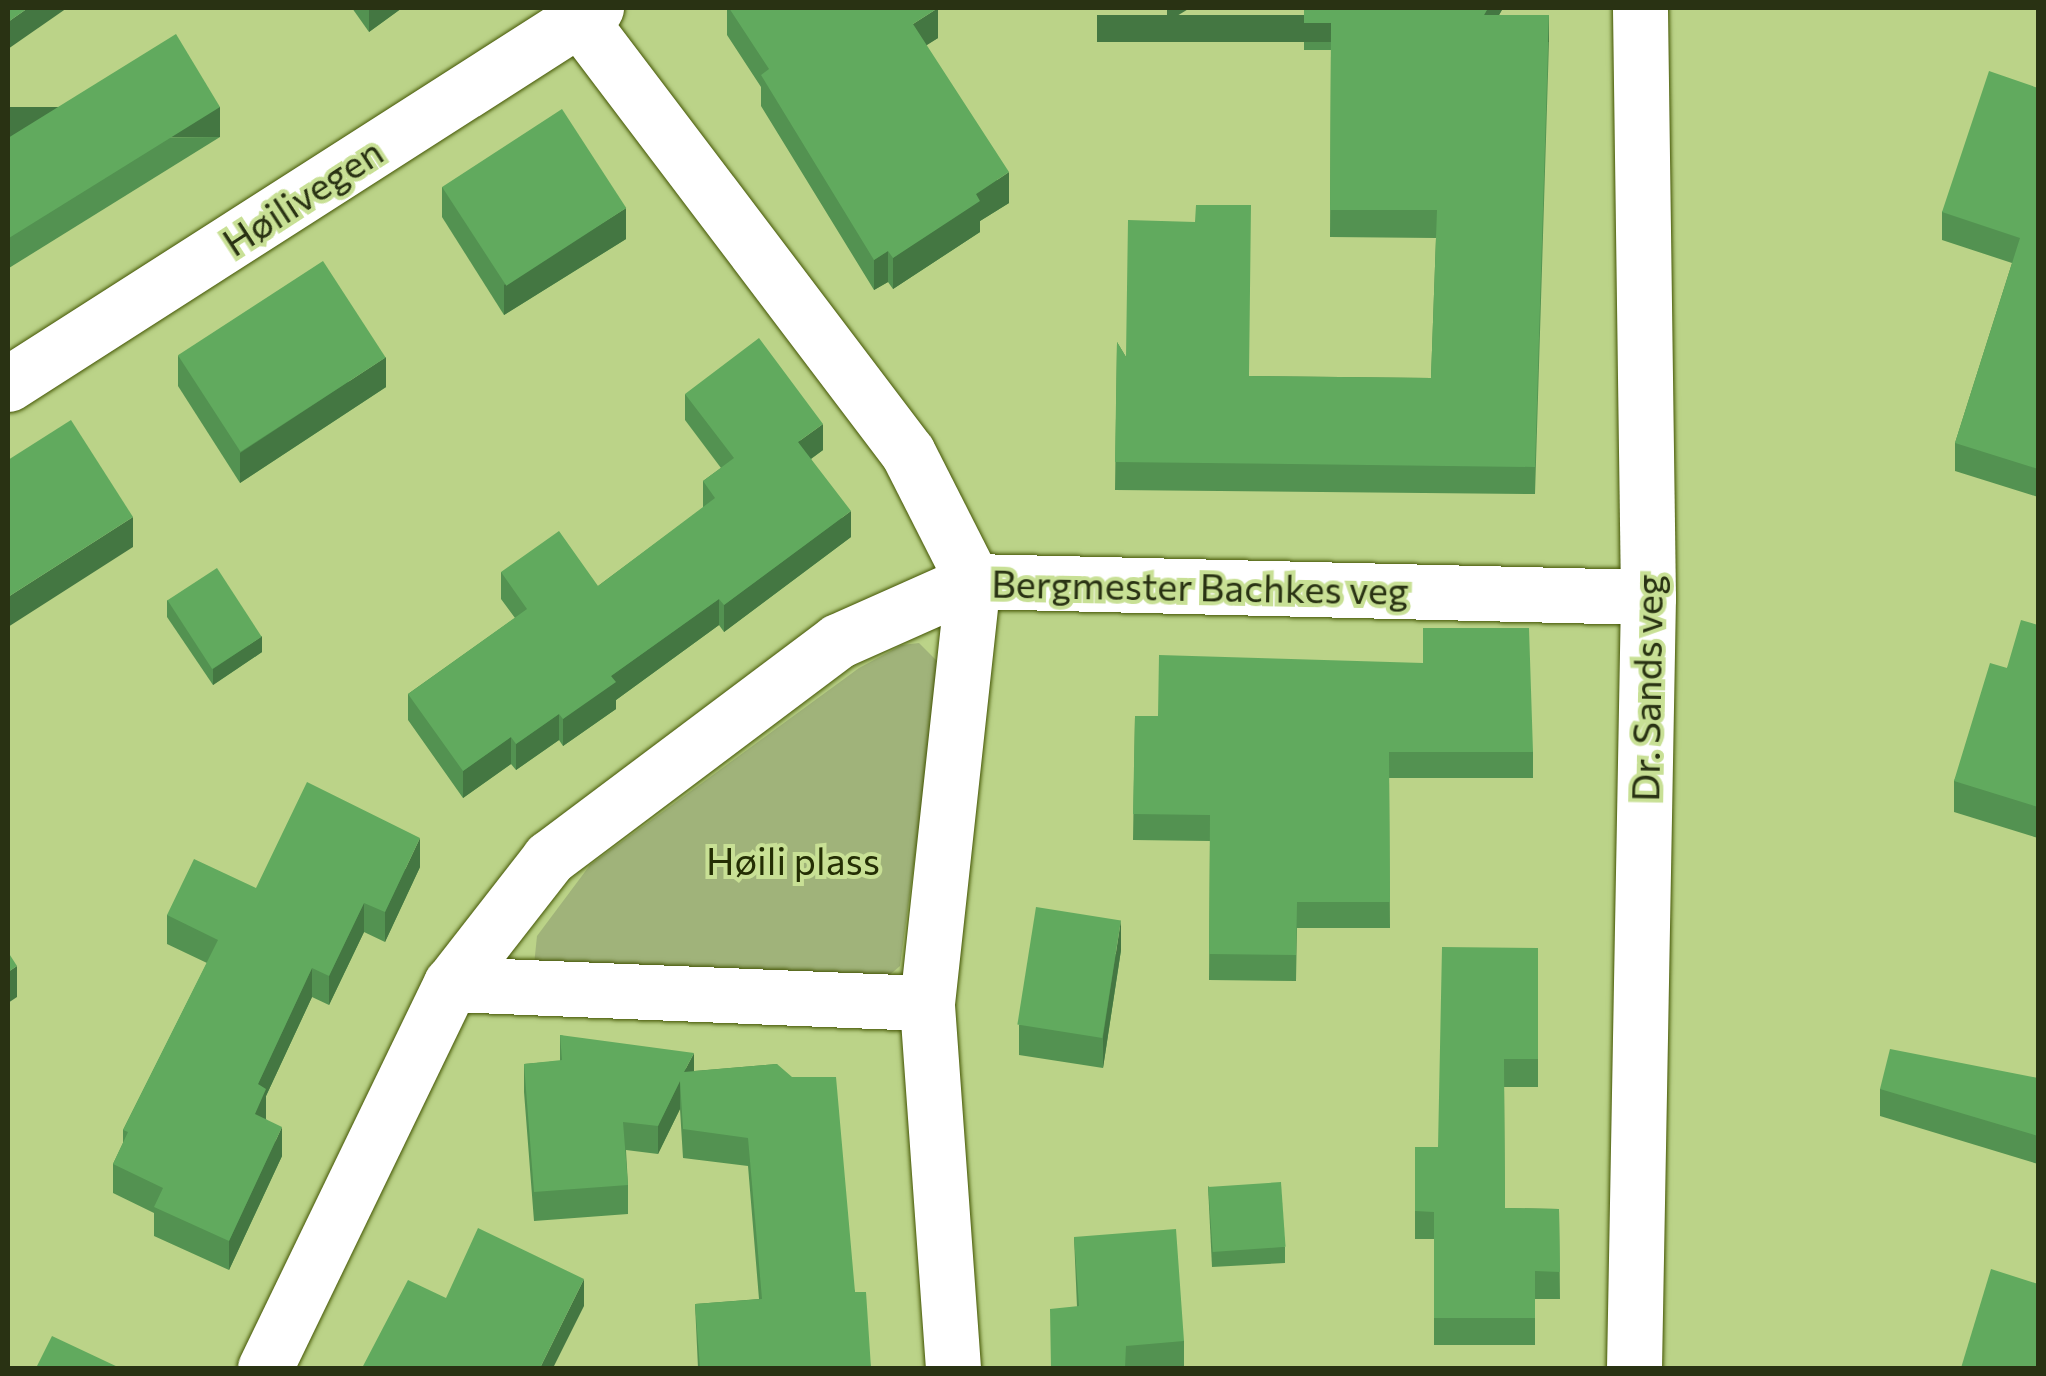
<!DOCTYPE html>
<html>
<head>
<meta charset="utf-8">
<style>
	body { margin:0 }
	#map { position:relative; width:2046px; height:1376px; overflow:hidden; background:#bbd388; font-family:Commissioner,sans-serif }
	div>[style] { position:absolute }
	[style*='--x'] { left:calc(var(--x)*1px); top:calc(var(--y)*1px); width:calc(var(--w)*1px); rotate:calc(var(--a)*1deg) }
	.green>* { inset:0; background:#a0b37a }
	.roads { filter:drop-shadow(0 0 2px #435503) drop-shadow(0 0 2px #435503) }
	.minor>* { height:55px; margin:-27.5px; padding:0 27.5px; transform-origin:27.5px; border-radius:27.5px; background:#fff }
	.wall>* { inset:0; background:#539251 }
	.shaded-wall>* { inset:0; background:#447742; transform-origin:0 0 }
	.building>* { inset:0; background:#61aa5e; transform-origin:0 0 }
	span { translate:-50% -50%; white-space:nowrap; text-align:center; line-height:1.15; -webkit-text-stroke:8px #c8e095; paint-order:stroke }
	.street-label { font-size:38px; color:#293213 }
	.park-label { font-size:38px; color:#242e04 }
	.frame { position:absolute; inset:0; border:10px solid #293213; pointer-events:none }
</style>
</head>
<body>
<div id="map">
	<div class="green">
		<div style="clip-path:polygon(919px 643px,941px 665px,900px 966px,879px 984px,534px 965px,537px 936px,590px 865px,859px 668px,902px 645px)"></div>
	</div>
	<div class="roads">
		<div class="minor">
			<div style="--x:571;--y:8;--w:558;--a:52.86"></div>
			<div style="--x:908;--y:453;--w:144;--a:63.1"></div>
			<div style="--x:973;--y:581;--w:675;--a:1.36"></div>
			<div style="--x:8;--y:384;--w:698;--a:-32.6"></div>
			<div style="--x:451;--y:984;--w:476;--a:2.3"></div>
			<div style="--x:265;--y:1368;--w:427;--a:-64.2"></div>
			<div style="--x:451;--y:984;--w:160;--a:-52.1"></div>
			<div style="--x:549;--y:858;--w:361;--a:-36.9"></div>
			<div style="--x:838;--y:641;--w:148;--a:-24"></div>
			<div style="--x:953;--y:1368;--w:366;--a:-94.1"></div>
			<div style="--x:927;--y:1003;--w:424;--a:-83.8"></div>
			<div style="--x:1634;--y:1368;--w:771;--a:-88.96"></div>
			<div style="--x:1648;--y:597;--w:589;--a:-90.78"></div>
		</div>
	</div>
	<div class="wall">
		<div style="clip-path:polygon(352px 8px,402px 8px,369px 32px)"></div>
		<div style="clip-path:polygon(727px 8px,938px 38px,926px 45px,1009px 203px,980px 221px,980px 232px,893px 289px,888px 282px,874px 290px,761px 106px,761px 87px,727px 35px)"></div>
		<div style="clip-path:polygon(1304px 8px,1503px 8px,1499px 15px,1549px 42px,1535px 494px,1115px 490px,1117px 342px,1126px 357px,1249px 376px,1431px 378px,1436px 238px,1330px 237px,1331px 50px,1304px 50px)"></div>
		<div style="clip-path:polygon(2038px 88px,2038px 497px,1955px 471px,1955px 443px,2012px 263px,1942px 240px,1942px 212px)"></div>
		<div style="clip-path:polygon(220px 137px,9px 268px,8px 138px)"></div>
		<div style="clip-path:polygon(442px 187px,626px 239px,504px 315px,442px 217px)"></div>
		<div style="clip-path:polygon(178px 356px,386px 387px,240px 483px,178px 386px)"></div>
		<div style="clip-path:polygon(685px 394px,823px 450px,811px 459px,851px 537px,724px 632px,719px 625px,616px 700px,616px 709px,563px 746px,559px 740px,516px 770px,511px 764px,463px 798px,408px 720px,408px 694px,515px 618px,501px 599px,501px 572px,598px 586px,703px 508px,703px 481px,721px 468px,685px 420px)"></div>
		<div style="clip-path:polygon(167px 600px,262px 652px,213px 685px,167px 617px)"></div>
		<div style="clip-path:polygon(2038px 625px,2038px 838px,1954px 812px,1954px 781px,2007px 668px)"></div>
		<div style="clip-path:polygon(1135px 716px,1533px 752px,1533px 778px,1389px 778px,1390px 928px,1297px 928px,1296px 981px,1209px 980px,1210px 841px,1133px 840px)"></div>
		<div style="clip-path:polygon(420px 867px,385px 942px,364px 932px,329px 1005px,312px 997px,266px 1096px,266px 1119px,282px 1156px,229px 1270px,154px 1236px,154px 1213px,113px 1193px,113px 1164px,123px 1143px,123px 1130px,207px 963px,167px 944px,167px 915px,256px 888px)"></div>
		<div style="clip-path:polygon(1538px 948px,1538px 1087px,1504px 1087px,1505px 1208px,1559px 1209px,1560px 1299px,1535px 1299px,1535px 1345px,1434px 1345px,1434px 1239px,1415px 1239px,1415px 1147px,1438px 1147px)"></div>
		<div style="clip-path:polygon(1121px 950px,1103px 1068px,1019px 1055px,1019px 1025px)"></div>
		<div style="clip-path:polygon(560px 1035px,694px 1071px,777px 1064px,855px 1292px,871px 1368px,698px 1368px,695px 1304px,759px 1299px,748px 1166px,683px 1158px,680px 1109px,658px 1154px,626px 1150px,628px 1185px,628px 1214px,534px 1221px,524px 1092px,524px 1064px,560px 1061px)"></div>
		<div style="clip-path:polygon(2038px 1078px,2038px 1164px,1880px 1116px,1880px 1089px)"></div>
		<div style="clip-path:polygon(1208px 1186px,1285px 1247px,1285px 1263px,1212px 1267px)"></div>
		<div style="clip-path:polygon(1074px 1237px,1184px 1341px,1184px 1368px,1050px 1368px,1077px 1307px)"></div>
	</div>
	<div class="shaded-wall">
		<div style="clip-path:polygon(28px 8px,67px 8px,8px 49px,8px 22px)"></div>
		<div style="clip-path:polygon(369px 8px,402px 8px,369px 32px)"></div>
		<div style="clip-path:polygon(938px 8px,938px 38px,913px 54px,913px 24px)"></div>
		<div style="clip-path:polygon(1167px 8px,1190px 8px,1167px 22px)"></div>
		<div style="clip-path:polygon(1488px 8px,1503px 8px,1484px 42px,1484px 15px)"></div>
		<div style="left:1549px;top:15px;width:27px;height:452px;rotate:90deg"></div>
		<div style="left:220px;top:107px;width:30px;height:248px;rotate:90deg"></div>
		<div style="clip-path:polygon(1009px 172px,1009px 203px,980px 221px,980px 232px,893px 289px,893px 258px,976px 194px)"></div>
		<div style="clip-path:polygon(626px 208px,626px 239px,504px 315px,504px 285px)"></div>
		<div style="clip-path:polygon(888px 251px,888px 282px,874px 290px,874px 260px)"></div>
		<div style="clip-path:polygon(386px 357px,386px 387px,240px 483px,240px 453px)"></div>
		<div style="clip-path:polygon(823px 424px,823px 450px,798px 468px,798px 442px)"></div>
		<div style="clip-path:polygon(851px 511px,851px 537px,724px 632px,724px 605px)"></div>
		<div style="clip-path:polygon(133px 517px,133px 547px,8px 627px,8px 597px)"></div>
		<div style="clip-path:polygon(719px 599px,719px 625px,616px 700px,616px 709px,563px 746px,563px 719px,611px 676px)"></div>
		<div style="clip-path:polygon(262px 636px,262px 652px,213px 685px,213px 669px)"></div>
		<div style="clip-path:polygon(559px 714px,559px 740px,516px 770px,516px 744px)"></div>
		<div style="clip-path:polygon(511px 737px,511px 764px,463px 798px,463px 771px)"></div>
		<div style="clip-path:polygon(420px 838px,420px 867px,385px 942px,385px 912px)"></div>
		<div style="clip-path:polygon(364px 903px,364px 932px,329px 1005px,329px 976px)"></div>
		<div style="clip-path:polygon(1121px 920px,1121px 950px,1103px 1068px,1103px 1037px)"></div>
		<div style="clip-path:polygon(17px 966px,17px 997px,8px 1003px,8px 972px)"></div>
		<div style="clip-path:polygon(312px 968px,312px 997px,266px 1096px,266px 1118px,255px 1143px,255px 1114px,258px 1084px)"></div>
		<div style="clip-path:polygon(694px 1053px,694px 1081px,684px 1072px)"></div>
		<div style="clip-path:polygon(680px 1081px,680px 1109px,658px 1154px,658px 1126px)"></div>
		<div style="clip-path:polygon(282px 1127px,282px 1156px,229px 1270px,229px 1241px)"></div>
		<div style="clip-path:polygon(584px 1279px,584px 1306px,553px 1368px,540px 1368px)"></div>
	</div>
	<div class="building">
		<div style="clip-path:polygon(8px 8px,28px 8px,8px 22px)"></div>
		<div style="clip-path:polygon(729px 8px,938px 8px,913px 24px,1009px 172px,976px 194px,980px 201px,893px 258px,888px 251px,874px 260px,761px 75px,769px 69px)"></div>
		<div style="clip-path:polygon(1304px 8px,1488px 8px,1484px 15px,1549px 15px,1535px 467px,1115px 462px,1117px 342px,1126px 357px,1128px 220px,1195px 222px,1196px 205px,1251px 205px,1249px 376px,1431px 378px,1437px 210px,1330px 210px,1331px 23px,1304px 23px)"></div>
		<div style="clip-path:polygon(176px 34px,220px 107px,9px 238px,8px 138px)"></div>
		<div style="clip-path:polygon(1989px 71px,2038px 88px,2038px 469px,1955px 443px,2020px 238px,1942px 212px)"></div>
		<div style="left:562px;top:109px;width:118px;height:143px;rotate:57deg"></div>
		<div style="left:323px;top:261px;width:115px;height:173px;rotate:57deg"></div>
		<div style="clip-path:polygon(759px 338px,823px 424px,798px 442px,851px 511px,724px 605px,719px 599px,611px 676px,616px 682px,563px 719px,559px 714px,516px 744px,511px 737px,463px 771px,408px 694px,527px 609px,501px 572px,559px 531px,598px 586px,715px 498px,703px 481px,734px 458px,685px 394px)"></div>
		<div style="clip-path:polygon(71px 420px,133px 517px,8px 597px,8px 460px)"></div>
		<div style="left:217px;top:568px;width:82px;height:59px;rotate:57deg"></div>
		<div style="clip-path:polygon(2021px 620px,2038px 625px,2038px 807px,1954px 781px,1990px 663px,2007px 668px)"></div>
		<div style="clip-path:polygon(1423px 628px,1529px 628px,1533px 752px,1389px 752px,1390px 902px,1297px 902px,1296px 955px,1209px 954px,1210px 815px,1133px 814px,1135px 716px,1158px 716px,1159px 655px,1423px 663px)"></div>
		<div style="clip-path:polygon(307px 782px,420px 838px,385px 912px,364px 903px,329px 976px,312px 968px,258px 1084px,266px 1089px,255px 1114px,282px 1127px,229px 1241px,154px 1207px,163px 1188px,113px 1164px,128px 1132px,123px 1130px,218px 940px,167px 915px,194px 859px,256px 888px)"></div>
		<div style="left:1036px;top:907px;width:86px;height:119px;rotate:9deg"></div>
		<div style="clip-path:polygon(1442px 947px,1538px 948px,1538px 1059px,1504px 1059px,1505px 1208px,1559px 1209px,1560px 1272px,1535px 1271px,1535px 1318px,1434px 1318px,1434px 1212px,1415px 1211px,1415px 1147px,1438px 1147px)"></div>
		<div style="clip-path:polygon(8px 952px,17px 966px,8px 972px)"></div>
		<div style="clip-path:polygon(560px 1035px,694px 1053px,684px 1072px,777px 1064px,792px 1077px,836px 1077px,855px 1292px,866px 1292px,871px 1368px,700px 1368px,695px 1304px,762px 1299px,748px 1138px,683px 1129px,680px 1081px,658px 1126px,623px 1122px,628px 1185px,534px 1192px,524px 1064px,562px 1060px)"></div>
		<div style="clip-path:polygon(1890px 1049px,2038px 1078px,2038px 1136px,1880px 1089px)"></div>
		<div style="left:1281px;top:1182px;width:65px;height:73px;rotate:86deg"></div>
		<div style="clip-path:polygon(478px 1228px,584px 1279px,540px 1368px,362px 1368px,408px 1280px,446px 1298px)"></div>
		<div style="clip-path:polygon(1176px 1229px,1184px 1341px,1126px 1346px,1125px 1368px,1051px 1368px,1050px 1309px,1079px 1306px,1074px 1237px)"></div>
		<div style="clip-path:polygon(1991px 1269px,2038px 1284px,2038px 1368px,1961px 1368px)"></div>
		<div style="clip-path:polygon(52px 1336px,120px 1368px,36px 1368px)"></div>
	</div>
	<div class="street-label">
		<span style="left:302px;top:196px;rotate:-33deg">Høilivegen</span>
		<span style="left:1200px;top:586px;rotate:1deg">Bergmester Bachkes veg</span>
		<span style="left:1646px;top:688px;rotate:-89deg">Dr. Sands veg</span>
	</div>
	<div class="park-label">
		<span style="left:793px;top:860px">Høili plass</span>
	</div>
	<div class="frame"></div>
</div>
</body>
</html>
